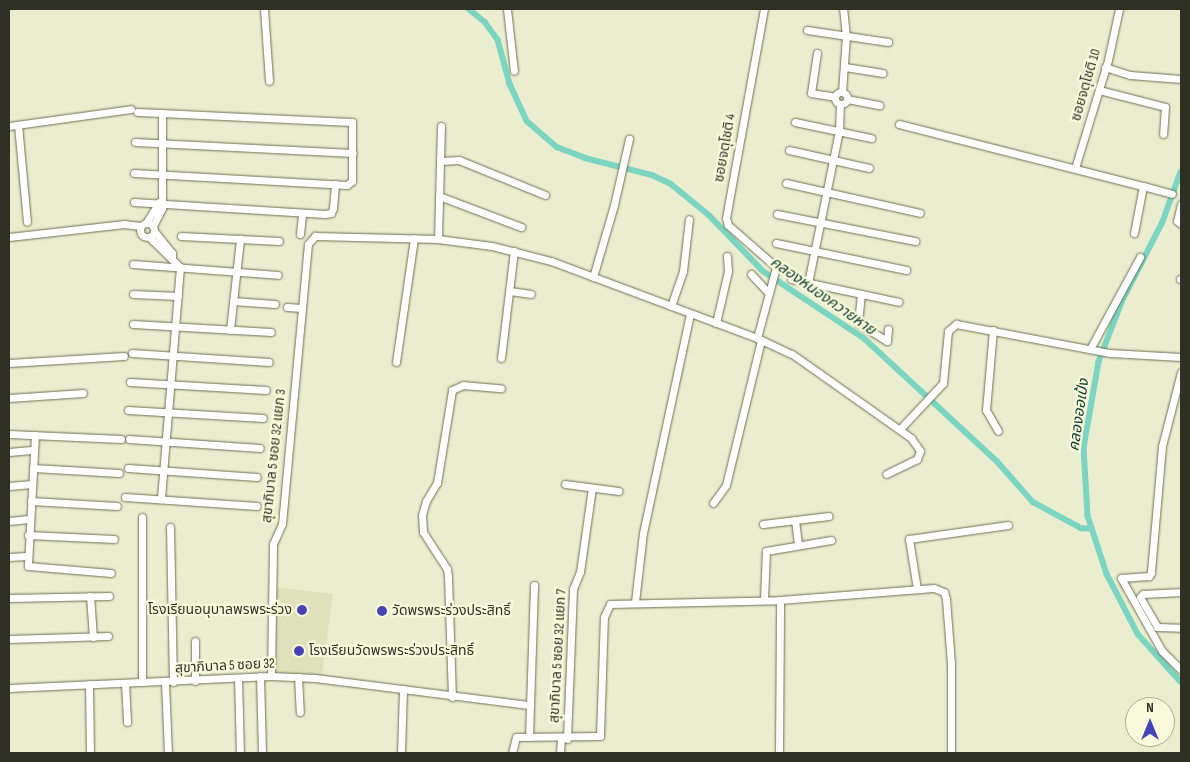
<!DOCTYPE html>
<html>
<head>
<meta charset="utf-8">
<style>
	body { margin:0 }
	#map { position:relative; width:1190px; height:762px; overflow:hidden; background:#ebeece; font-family:"Sofia Sans Condensed","Noto Sans Thai",sans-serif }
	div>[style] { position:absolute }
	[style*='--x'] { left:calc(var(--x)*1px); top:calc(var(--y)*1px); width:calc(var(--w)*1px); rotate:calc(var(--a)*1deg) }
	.built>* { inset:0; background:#dee1bb }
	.canal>* { height:5.5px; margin:-2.75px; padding:0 2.75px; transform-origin:2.75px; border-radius:2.75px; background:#7bd5c1 }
	.roads { filter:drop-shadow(0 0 1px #6c6f52) drop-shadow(0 0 1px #6c6f52) }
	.minor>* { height:7px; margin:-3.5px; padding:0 3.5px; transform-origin:3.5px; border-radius:3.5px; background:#fff }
	.minor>.ring { margin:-3.5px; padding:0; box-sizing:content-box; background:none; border:7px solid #fff; border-radius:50% }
	.dots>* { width:14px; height:14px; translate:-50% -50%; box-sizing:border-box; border:2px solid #f8fbdb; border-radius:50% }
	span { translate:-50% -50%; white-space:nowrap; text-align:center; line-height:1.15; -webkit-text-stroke:4.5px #f8fbdb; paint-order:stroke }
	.street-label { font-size:14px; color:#2f3024 }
	.poi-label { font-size:14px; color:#2f3024 }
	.right { translate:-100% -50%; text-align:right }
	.left { translate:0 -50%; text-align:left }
	.water-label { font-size:15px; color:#0f3a31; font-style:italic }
	.frame { position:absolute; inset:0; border:10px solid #2f3024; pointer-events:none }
	.north { position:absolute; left:1125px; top:697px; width:50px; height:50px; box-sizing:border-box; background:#f8fbdb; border:1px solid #a8aa92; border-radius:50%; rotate:0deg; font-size:14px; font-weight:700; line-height:20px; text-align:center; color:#2f3024 }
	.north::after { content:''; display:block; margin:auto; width:18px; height:22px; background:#4643b9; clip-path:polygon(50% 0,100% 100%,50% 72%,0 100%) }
</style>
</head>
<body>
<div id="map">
	<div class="built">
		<div style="clip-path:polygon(275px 587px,333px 594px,322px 675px,273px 673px)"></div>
	</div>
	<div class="canal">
		<div style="--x:469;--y:9;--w:21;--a:39"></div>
		<div style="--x:485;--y:22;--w:22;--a:54"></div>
		<div style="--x:498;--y:40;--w:46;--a:74.7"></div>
		<div style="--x:510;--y:84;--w:41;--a:65.3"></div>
		<div style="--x:527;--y:121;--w:40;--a:41"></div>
		<div style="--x:557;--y:147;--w:30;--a:21"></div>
		<div style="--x:585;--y:158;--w:69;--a:14.2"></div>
		<div style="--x:652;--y:175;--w:21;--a:25"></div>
		<div style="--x:671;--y:184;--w:49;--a:39.2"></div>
		<div style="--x:709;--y:215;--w:78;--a:46"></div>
		<div style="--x:763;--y:271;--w:121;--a:33.6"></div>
		<div style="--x:864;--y:338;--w:181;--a:42.8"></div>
		<div style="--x:997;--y:461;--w:55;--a:48.7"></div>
		<div style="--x:1033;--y:502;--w:55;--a:28.4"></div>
		<div style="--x:1081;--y:528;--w:11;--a:5"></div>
		<div style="--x:1181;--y:172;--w:53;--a:109.8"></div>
		<div style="--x:1163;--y:222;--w:88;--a:117.1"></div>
		<div style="--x:1123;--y:300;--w:66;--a:111.2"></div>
		<div style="--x:1099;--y:362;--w:87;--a:99.9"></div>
		<div style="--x:1084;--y:448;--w:68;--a:86.6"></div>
		<div style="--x:1088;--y:516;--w:61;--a:71.9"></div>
		<div style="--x:1107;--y:574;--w:68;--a:62.7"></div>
		<div style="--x:1138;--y:634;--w:64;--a:48.1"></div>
	</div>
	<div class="roads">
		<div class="minor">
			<div style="--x:264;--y:9;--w:72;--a:86"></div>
			<div style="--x:507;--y:9;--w:62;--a:83.6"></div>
			<div style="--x:807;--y:30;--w:82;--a:8.4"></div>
			<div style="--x:817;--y:53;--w:40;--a:98.5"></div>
			<div style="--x:811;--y:93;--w:24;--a:9"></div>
			<div style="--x:845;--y:67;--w:38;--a:9"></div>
			<div style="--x:1105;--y:67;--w:26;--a:18"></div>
			<div style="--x:1130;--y:75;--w:51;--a:4.5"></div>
			<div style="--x:1099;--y:90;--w:68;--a:14.4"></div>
			<div style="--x:1165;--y:107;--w:27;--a:94"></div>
			<div class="ring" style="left:835px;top:92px;width:5px;height:5px"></div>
			<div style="--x:842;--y:92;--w:56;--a:-85.9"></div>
			<div style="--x:846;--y:36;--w:27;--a:-96"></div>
			<div style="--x:847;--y:99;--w:33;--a:11"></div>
			<div style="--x:795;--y:122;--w:78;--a:11.9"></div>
			<div style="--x:899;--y:124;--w:252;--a:14.3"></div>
			<div style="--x:1143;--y:186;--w:48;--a:100.8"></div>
			<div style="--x:18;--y:125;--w:97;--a:84.7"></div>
			<div style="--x:9;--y:126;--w:123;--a:-7.9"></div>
			<div style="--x:135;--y:142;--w:218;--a:2.9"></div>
			<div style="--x:789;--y:150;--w:82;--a:12.7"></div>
			<div style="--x:440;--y:161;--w:19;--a:-3"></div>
			<div style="--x:459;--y:160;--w:93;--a:22.1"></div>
			<div style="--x:1075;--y:168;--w:113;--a:-73"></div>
			<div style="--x:1108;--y:60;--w:52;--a:-77.8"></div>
			<div style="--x:134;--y:173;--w:213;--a:3.2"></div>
			<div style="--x:347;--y:185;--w:6;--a:-39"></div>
			<div style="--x:352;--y:181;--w:59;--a:-90"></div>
			<div style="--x:352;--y:122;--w:215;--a:-177.3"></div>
			<div style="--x:786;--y:183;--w:137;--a:12.6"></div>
			<div style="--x:1143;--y:186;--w:30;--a:15"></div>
			<div style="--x:439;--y:196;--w:88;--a:20.7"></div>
			<div style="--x:134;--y:202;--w:191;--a:3.6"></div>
			<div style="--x:325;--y:214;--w:6;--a:-9"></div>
			<div style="--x:331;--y:213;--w:5;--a:-68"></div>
			<div style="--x:333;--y:208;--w:24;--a:-85"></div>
			<div style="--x:1181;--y:204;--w:17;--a:103"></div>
			<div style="--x:1177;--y:221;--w:5;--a:37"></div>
			<div style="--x:777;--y:214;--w:141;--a:11.1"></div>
			<div class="ring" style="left:140px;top:223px;width:7px;height:7px"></div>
			<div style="--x:146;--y:223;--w:25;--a:-58"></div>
			<div style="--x:153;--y:226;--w:20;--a:-63"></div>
			<div style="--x:162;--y:208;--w:95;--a:-90"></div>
			<div style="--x:154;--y:231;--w:28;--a:51"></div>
			<div style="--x:172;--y:253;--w:6;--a:90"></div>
			<div style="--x:300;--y:234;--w:19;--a:-84"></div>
			<div style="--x:181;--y:236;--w:98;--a:2.9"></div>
			<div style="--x:9;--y:237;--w:116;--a:-6.4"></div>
			<div style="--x:124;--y:224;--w:16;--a:7"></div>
			<div style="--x:149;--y:237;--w:43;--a:44.1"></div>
			<div style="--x:180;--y:267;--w:233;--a:94.7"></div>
			<div style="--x:438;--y:239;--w:113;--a:-88.5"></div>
			<div style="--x:776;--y:243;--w:133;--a:11.7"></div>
			<div style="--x:133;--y:264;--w:145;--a:4.3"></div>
			<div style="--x:751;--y:274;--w:26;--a:47"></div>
			<div style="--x:593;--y:277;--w:75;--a:-73.7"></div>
			<div style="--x:614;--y:205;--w:68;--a:-77.2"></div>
			<div style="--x:791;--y:279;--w:110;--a:12"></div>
			<div style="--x:1180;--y:279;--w:1;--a:0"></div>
			<div style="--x:808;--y:283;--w:155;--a:-78.5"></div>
			<div style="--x:839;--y:131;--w:27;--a:-88"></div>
			<div style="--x:510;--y:291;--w:21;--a:8"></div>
			<div style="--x:133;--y:294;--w:45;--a:2.5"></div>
			<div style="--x:861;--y:294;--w:29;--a:96"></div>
			<div style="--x:858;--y:323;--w:34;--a:32"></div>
			<div style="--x:887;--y:341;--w:12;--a:-85"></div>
			<div style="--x:233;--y:301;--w:42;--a:4.1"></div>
			<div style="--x:671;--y:306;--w:37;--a:-71"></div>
			<div style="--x:683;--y:271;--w:52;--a:-83.4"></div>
			<div style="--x:287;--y:307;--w:15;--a:4"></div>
			<div style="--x:716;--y:323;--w:53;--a:-77"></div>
			<div style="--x:728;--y:271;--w:15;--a:-94"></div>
			<div style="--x:133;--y:324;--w:138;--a:3.3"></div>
			<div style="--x:230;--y:330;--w:92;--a:-83.7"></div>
			<div style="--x:993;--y:330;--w:80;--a:95"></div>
			<div style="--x:986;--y:410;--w:24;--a:60"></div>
			<div style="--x:757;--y:338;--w:73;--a:-75"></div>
			<div style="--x:776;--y:267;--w:64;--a:-138.8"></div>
			<div style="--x:728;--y:225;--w:7;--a:-106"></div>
			<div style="--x:726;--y:218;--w:212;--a:-79.7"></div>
			<div style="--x:1090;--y:349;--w:105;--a:-61.5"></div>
			<div style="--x:132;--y:353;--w:137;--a:3.8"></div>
			<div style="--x:501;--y:358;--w:108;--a:-83.1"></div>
			<div style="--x:396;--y:362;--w:125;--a:-81.7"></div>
			<div style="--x:9;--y:363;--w:115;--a:-3.5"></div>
			<div style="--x:1181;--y:372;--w:76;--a:104.4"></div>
			<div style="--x:1162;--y:446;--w:127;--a:95"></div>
			<div style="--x:1151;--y:573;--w:4;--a:124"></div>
			<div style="--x:1149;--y:576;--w:28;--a:176"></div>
			<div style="--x:1121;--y:578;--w:84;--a:60.7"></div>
			<div style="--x:1162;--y:651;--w:27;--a:45"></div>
			<div style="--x:130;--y:382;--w:136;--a:3.4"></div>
			<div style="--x:9;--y:398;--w:74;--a:-3.9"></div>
			<div style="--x:128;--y:410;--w:135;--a:3.4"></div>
			<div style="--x:900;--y:429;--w:63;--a:-46.9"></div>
			<div style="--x:943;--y:383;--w:52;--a:-84.5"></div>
			<div style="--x:948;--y:331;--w:11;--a:-41"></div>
			<div style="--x:956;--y:324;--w:157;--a:10.7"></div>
			<div style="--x:1110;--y:353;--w:71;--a:3.2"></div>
			<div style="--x:9;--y:434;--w:112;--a:2.6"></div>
			<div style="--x:35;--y:435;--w:131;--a:93.1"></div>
			<div style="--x:28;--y:566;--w:83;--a:4.8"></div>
			<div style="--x:129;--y:439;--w:131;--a:3.9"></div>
			<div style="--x:9;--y:452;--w:25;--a:-5"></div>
			<div style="--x:33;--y:468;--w:86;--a:3.3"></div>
			<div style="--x:128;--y:468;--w:129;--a:4"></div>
			<div style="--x:565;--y:484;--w:54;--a:7.4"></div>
			<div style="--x:9;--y:486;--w:23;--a:-5"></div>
			<div style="--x:125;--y:497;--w:132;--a:3.9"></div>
			<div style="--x:31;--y:501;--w:86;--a:3.3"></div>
			<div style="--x:713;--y:503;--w:22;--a:-54"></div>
			<div style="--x:726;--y:485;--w:149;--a:-76.4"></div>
			<div style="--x:795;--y:520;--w:24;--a:83"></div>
			<div style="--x:9;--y:521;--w:20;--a:-6"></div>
			<div style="--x:763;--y:524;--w:66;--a:-6.9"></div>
			<div style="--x:170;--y:527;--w:155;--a:88.9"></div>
			<div style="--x:28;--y:535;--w:86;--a:2.7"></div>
			<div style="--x:9;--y:557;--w:18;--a:-3"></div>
			<div style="--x:917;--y:589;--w:51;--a:-99.1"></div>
			<div style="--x:909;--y:539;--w:100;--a:-8"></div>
			<div style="--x:1181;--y:592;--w:38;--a:177"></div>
			<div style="--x:1143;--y:594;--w:4;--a:135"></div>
			<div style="--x:1140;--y:597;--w:34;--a:60"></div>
			<div style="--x:1157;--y:627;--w:24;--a:2"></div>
			<div style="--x:90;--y:596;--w:41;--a:85.8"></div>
			<div style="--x:9;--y:598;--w:100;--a:-1.1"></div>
			<div style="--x:764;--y:600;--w:49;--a:-87.7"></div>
			<div style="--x:766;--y:551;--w:66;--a:-9.6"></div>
			<div style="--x:635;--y:602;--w:69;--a:-83.4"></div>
			<div style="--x:643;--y:533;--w:224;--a:-77.9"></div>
			<div style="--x:9;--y:639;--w:99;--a:-1.7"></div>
			<div style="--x:195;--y:641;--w:40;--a:90"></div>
			<div style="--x:260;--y:676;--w:77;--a:88.5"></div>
			<div style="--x:271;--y:676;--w:132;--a:-89.1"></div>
			<div style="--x:273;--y:544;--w:22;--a:-66"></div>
			<div style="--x:282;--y:524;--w:281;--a:-84.7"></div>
			<div style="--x:308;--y:244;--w:11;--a:-49"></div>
			<div style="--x:315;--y:236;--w:123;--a:1.4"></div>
			<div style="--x:438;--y:239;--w:54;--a:7.4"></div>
			<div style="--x:492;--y:246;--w:61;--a:14.3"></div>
			<div style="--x:551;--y:261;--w:220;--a:20.5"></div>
			<div style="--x:757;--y:338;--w:38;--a:25"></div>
			<div style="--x:792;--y:354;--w:146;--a:35.2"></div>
			<div style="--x:911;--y:438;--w:16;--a:55"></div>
			<div style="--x:920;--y:451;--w:9;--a:111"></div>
			<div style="--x:917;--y:459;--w:34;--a:154"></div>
			<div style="--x:298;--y:677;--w:35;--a:87"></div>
			<div style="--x:238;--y:678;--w:75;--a:88.5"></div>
			<div style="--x:142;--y:682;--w:165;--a:-90"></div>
			<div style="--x:165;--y:682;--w:71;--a:87.6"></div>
			<div style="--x:125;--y:683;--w:39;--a:87"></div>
			<div style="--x:89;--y:684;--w:69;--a:89.2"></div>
			<div style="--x:9;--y:688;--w:262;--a:-2.6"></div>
			<div style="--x:271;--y:676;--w:44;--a:2.6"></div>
			<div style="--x:315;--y:678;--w:217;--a:7.2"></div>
			<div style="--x:452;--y:697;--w:120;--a:-91.9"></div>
			<div style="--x:448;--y:577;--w:8;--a:-97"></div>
			<div style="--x:447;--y:569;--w:44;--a:-123"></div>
			<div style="--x:423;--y:532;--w:17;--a:-93"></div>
			<div style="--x:422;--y:515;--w:15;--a:-74"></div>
			<div style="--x:426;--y:501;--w:21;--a:-59"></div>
			<div style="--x:437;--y:483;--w:94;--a:-80.8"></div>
			<div style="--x:452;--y:390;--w:12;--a:-24"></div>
			<div style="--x:463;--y:385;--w:38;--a:5"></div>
			<div style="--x:529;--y:737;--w:152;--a:-88.1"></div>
			<div style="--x:567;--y:739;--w:150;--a:-87.7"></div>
			<div style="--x:573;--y:589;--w:18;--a:-68"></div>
			<div style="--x:580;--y:572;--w:85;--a:-81.9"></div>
			<div style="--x:401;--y:753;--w:64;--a:-88.2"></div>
			<div style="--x:512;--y:753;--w:16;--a:-76"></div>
			<div style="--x:516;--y:737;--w:84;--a:-0.7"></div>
			<div style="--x:600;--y:736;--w:119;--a:-88.1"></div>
			<div style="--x:604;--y:617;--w:14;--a:-65"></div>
			<div style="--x:610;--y:604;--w:170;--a:-1.3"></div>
			<div style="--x:780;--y:600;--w:154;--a:-4.5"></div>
			<div style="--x:934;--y:588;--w:11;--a:22"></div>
			<div style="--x:944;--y:592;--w:7;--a:74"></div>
			<div style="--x:946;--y:599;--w:65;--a:85.6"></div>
			<div style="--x:951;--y:664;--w:89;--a:90"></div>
			<div style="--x:560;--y:753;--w:15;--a:-86"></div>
			<div style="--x:779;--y:753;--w:153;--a:-89.6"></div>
		</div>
	</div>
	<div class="dots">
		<div style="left:302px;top:610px;background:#4643b9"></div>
		<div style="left:382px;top:611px;background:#4643b9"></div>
		<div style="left:299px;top:651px;background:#4643b9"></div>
	</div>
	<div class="street-label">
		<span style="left:1086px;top:85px;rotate:-74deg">ซอยจตุโชติ 10</span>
		<span style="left:725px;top:148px;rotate:-80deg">ซอยจตุโชติ 4</span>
		<span style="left:274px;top:456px;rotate:-84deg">สุขาภิบาล 5 ซอย 32 แยก 3</span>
		<span style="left:558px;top:656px;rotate:-87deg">สุขาภิบาล 5 ซอย 32 แยก 7</span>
		<span style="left:225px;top:666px;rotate:-3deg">สุขาภิบาล 5 ซอย 32</span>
	</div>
	<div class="poi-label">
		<span class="right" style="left:292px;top:610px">โรงเรียนอนุบาลพรพระร่วง</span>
		<span class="left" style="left:392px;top:611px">วัดพรพระร่วงประสิทธิ์</span>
		<span class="left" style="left:309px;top:651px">โรงเรียนวัดพรพระร่วงประสิทธิ์</span>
	</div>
	<div class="water-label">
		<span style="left:823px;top:296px;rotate:35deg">คลองหนองควายหาย</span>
		<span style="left:1079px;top:415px;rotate:-82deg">คลองออเป้ง</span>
	</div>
	<div class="frame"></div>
	<div class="north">N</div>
</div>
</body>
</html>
